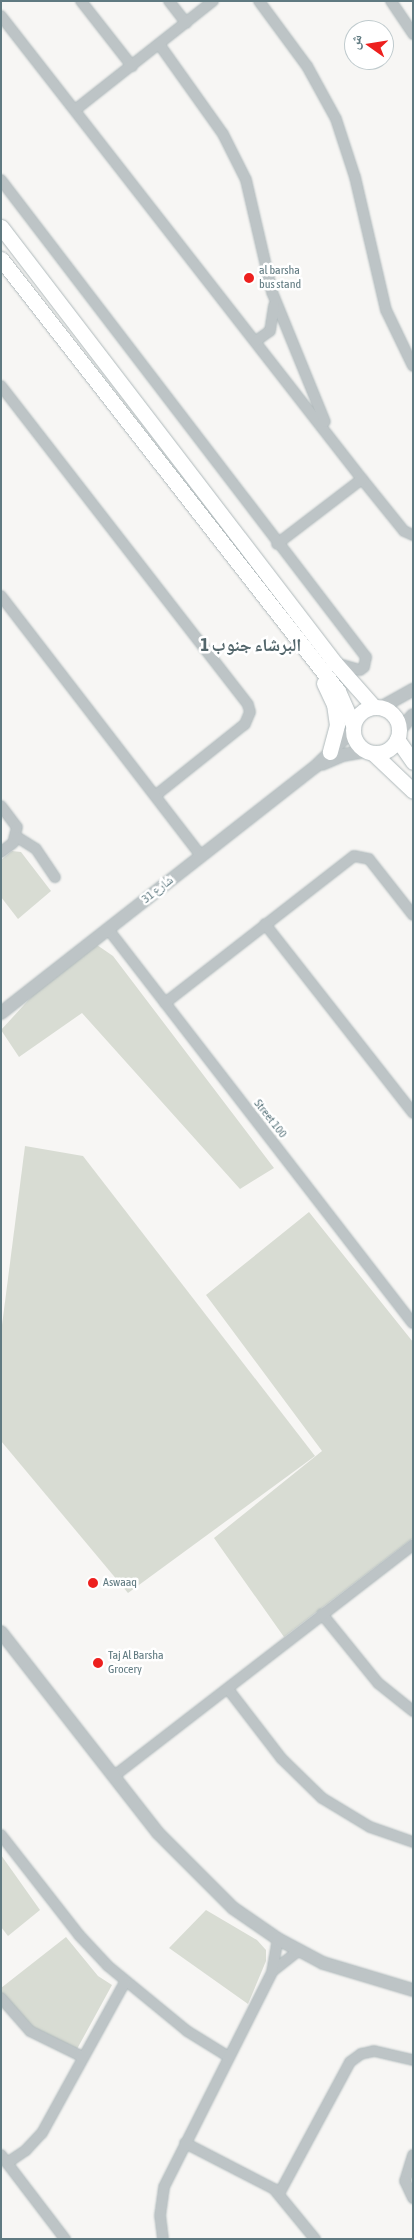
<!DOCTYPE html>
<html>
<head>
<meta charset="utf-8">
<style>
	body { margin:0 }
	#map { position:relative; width:414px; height:2240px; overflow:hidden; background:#f7f6f4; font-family:"Asap Condensed","Noto Naskh Arabic",sans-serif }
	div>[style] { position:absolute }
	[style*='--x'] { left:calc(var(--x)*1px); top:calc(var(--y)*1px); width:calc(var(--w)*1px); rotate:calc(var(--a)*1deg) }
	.green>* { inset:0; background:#d8dcd3 }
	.roads { filter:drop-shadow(0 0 1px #afb9bb) drop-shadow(0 0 1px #afb9bb) }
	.minor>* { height:10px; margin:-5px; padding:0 5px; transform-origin:5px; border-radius:5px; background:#bdc4c6 }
	.tertiary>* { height:12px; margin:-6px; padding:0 6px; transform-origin:6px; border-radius:6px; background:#bdc4c6 }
	.secondary>* { height:15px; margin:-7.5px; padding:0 7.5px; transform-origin:7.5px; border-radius:7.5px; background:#fff }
	.secondary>.ring { margin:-7.5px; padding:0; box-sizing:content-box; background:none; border:15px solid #fff; border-radius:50% }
	.dots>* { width:14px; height:14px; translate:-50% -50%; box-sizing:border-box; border:2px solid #fff; border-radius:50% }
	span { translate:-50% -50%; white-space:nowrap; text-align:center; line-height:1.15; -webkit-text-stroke:5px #fff; paint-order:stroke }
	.poi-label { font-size:12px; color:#607a81 }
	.left { translate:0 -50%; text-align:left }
	.street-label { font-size:12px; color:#607a81 }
	.district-label { font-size:18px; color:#53666b; font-weight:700 }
	.frame { position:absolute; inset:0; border:2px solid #607a81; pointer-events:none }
	.north { position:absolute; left:344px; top:20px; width:50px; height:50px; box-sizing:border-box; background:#fff; border:1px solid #bfcacd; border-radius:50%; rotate:283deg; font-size:14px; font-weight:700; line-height:20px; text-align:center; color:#607a81 }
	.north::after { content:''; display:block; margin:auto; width:18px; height:22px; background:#ed201e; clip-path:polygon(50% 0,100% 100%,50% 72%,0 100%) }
</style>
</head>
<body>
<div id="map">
	<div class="green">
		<div style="clip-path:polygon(12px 851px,21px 852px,51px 891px,18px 919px,1px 897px,1px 860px)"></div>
		<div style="clip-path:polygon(97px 945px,113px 956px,274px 1168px,240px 1189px,82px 1013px,19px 1057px,1px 1030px,34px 994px)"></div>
		<div style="clip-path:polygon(25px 1146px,83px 1156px,315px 1456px,128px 1593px,1px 1441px,1px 1333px)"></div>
		<div style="clip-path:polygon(309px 1212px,413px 1342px,413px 1538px,284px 1637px,214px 1538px,322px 1451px,206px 1295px)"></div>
		<div style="clip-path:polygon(1px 1855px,40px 1910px,8px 1936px,1px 1927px)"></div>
		<div style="clip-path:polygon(206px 1910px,257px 1940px,266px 1950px,266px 1961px,248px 2004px,169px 1948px)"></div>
		<div style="clip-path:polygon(66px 1937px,98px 1976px,112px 1985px,77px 2049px,39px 2033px,24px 2020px,1px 1993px,1px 1988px)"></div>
	</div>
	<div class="roads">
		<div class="minor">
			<div style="--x:81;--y:1;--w:83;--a:51.9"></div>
			<div style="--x:169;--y:1;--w:28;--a:52"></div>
			<div style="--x:259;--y:1;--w:81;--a:53.6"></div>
			<div style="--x:307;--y:66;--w:60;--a:61.3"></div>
			<div style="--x:336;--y:119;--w:61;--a:71.9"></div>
			<div style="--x:355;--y:177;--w:137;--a:76.9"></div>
			<div style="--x:386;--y:310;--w:62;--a:64.3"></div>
			<div style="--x:391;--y:1;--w:40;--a:56"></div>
			<div style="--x:1;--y:16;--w:587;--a:52.06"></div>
			<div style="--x:362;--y:479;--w:67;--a:51.1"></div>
			<div style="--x:404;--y:531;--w:10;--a:24"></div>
			<div style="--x:159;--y:44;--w:110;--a:54.6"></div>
			<div style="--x:223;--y:134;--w:51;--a:63.4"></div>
			<div style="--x:246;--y:180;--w:115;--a:76.9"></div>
			<div style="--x:272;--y:292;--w:140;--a:67.8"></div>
			<div style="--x:75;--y:110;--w:176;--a:-38.3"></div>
			<div style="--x:1;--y:180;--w:601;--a:52.58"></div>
			<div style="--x:366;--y:657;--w:10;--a:101"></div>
			<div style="--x:364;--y:667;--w:5;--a:143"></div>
			<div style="--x:360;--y:670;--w:25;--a:-164"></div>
			<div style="--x:256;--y:341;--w:17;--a:-36"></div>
			<div style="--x:270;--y:331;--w:26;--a:-81"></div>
			<div style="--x:1;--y:386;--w:403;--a:52.2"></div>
			<div style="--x:248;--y:705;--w:7;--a:74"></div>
			<div style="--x:250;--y:712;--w:13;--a:113"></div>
			<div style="--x:245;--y:724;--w:114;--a:141.4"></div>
			<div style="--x:277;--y:544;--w:107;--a:-37.4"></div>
			<div style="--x:1;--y:596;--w:328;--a:52.4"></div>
			<div style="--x:1;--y:806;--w:26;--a:53"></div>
			<div style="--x:17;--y:827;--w:16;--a:104"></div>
			<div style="--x:13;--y:843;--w:15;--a:143"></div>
			<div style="--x:17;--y:837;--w:22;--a:32"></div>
			<div style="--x:36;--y:849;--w:34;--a:56"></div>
			<div style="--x:265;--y:924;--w:240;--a:51.9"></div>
			<div style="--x:108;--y:929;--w:498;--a:52.3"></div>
			<div style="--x:165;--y:1003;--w:239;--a:-37.9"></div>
			<div style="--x:354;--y:856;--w:15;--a:11"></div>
			<div style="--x:369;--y:859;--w:71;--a:51.8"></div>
			<div style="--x:322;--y:1614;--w:89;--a:50.9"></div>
			<div style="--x:378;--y:1683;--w:45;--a:38.7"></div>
			<div style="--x:228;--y:1689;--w:88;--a:52.4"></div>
			<div style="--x:282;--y:1759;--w:56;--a:44.3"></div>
			<div style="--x:322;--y:1798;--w:56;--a:31.1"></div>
			<div style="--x:370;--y:1827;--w:46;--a:19.2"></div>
			<div style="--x:114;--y:1776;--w:378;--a:-37.7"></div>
			<div style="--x:1;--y:1835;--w:127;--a:52"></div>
			<div style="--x:79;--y:1935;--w:42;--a:46.9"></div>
			<div style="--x:108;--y:1966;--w:102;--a:39.4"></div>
			<div style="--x:187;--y:2031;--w:49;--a:31.8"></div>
			<div style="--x:274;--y:1970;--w:31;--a:-38"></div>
			<div style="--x:1;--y:1998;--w:44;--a:48.7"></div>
			<div style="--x:30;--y:2031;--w:59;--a:26.1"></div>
			<div style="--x:185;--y:2143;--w:100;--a:27.3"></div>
			<div style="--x:274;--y:2189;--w:65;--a:50.6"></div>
			<div style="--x:1;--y:2155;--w:106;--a:52.7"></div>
			<div style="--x:413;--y:2155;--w:27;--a:107"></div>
			<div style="--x:405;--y:2181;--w:19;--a:65"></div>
			<div style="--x:7;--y:2163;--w:23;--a:-34"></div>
			<div style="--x:26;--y:2150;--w:23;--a:-47"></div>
			<div style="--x:42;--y:2133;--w:172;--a:-61.2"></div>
			<div style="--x:279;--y:2194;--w:150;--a:-61.7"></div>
			<div style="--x:350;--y:2062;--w:14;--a:-36"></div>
			<div style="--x:361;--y:2054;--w:13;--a:-13"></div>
			<div style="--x:374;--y:2051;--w:40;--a:13"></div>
			<div style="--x:163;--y:2239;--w:23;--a:-97"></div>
			<div style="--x:160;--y:2216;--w:29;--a:-82"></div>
			<div style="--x:164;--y:2187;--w:241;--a:-63.3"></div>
			<div style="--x:272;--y:1972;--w:34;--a:-80"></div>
		</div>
		<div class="tertiary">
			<div style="--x:380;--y:708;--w:38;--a:-29"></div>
			<div style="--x:399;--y:731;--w:21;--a:-49"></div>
			<div style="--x:322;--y:764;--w:23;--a:-23"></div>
			<div style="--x:343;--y:755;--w:23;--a:-10"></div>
			<div style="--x:1;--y:1013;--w:399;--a:-38.1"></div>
			<div style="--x:315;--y:767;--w:53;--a:-44.2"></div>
			<div style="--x:1;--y:1632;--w:255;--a:52"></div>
			<div style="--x:158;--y:1833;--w:106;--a:45"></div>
			<div style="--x:233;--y:1908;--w:55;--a:34.6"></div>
			<div style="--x:278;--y:1939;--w:51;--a:28.1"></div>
			<div style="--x:323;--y:1963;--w:94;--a:16.7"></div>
		</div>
		<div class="secondary">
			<div style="--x:1;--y:227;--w:549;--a:52.55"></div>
			<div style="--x:335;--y:663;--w:59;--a:48.4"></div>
			<div style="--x:1;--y:259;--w:548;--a:52.04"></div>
			<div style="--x:338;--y:691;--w:37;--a:66"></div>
			<div style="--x:324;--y:683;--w:23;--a:65"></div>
			<div style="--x:334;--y:704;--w:21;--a:82"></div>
			<div style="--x:337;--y:725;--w:28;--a:105"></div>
			<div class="ring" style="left:353px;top:707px;width:31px;height:31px"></div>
			<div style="--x:397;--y:739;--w:28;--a:55"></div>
			<div style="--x:373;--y:753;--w:55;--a:43.5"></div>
		</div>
	</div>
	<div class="dots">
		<div style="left:249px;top:278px;background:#ed201e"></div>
		<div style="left:93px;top:1583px;background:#ed201e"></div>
		<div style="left:98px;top:1663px;background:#ed201e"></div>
	</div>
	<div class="poi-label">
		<span class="left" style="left:259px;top:278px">al barsha<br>bus stand</span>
		<span class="left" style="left:103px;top:1583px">Aswaaq</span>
		<span class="left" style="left:108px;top:1663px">Taj Al Barsha<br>Grocery</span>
	</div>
	<div class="street-label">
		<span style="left:158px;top:890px;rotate:-38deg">شارع 31</span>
		<span style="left:270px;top:1119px;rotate:52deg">Street 100</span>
	</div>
	<div class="district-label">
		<span style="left:251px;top:645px">البرشاء جنوب 1</span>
	</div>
	<div class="frame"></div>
	<div class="north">ش</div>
</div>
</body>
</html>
